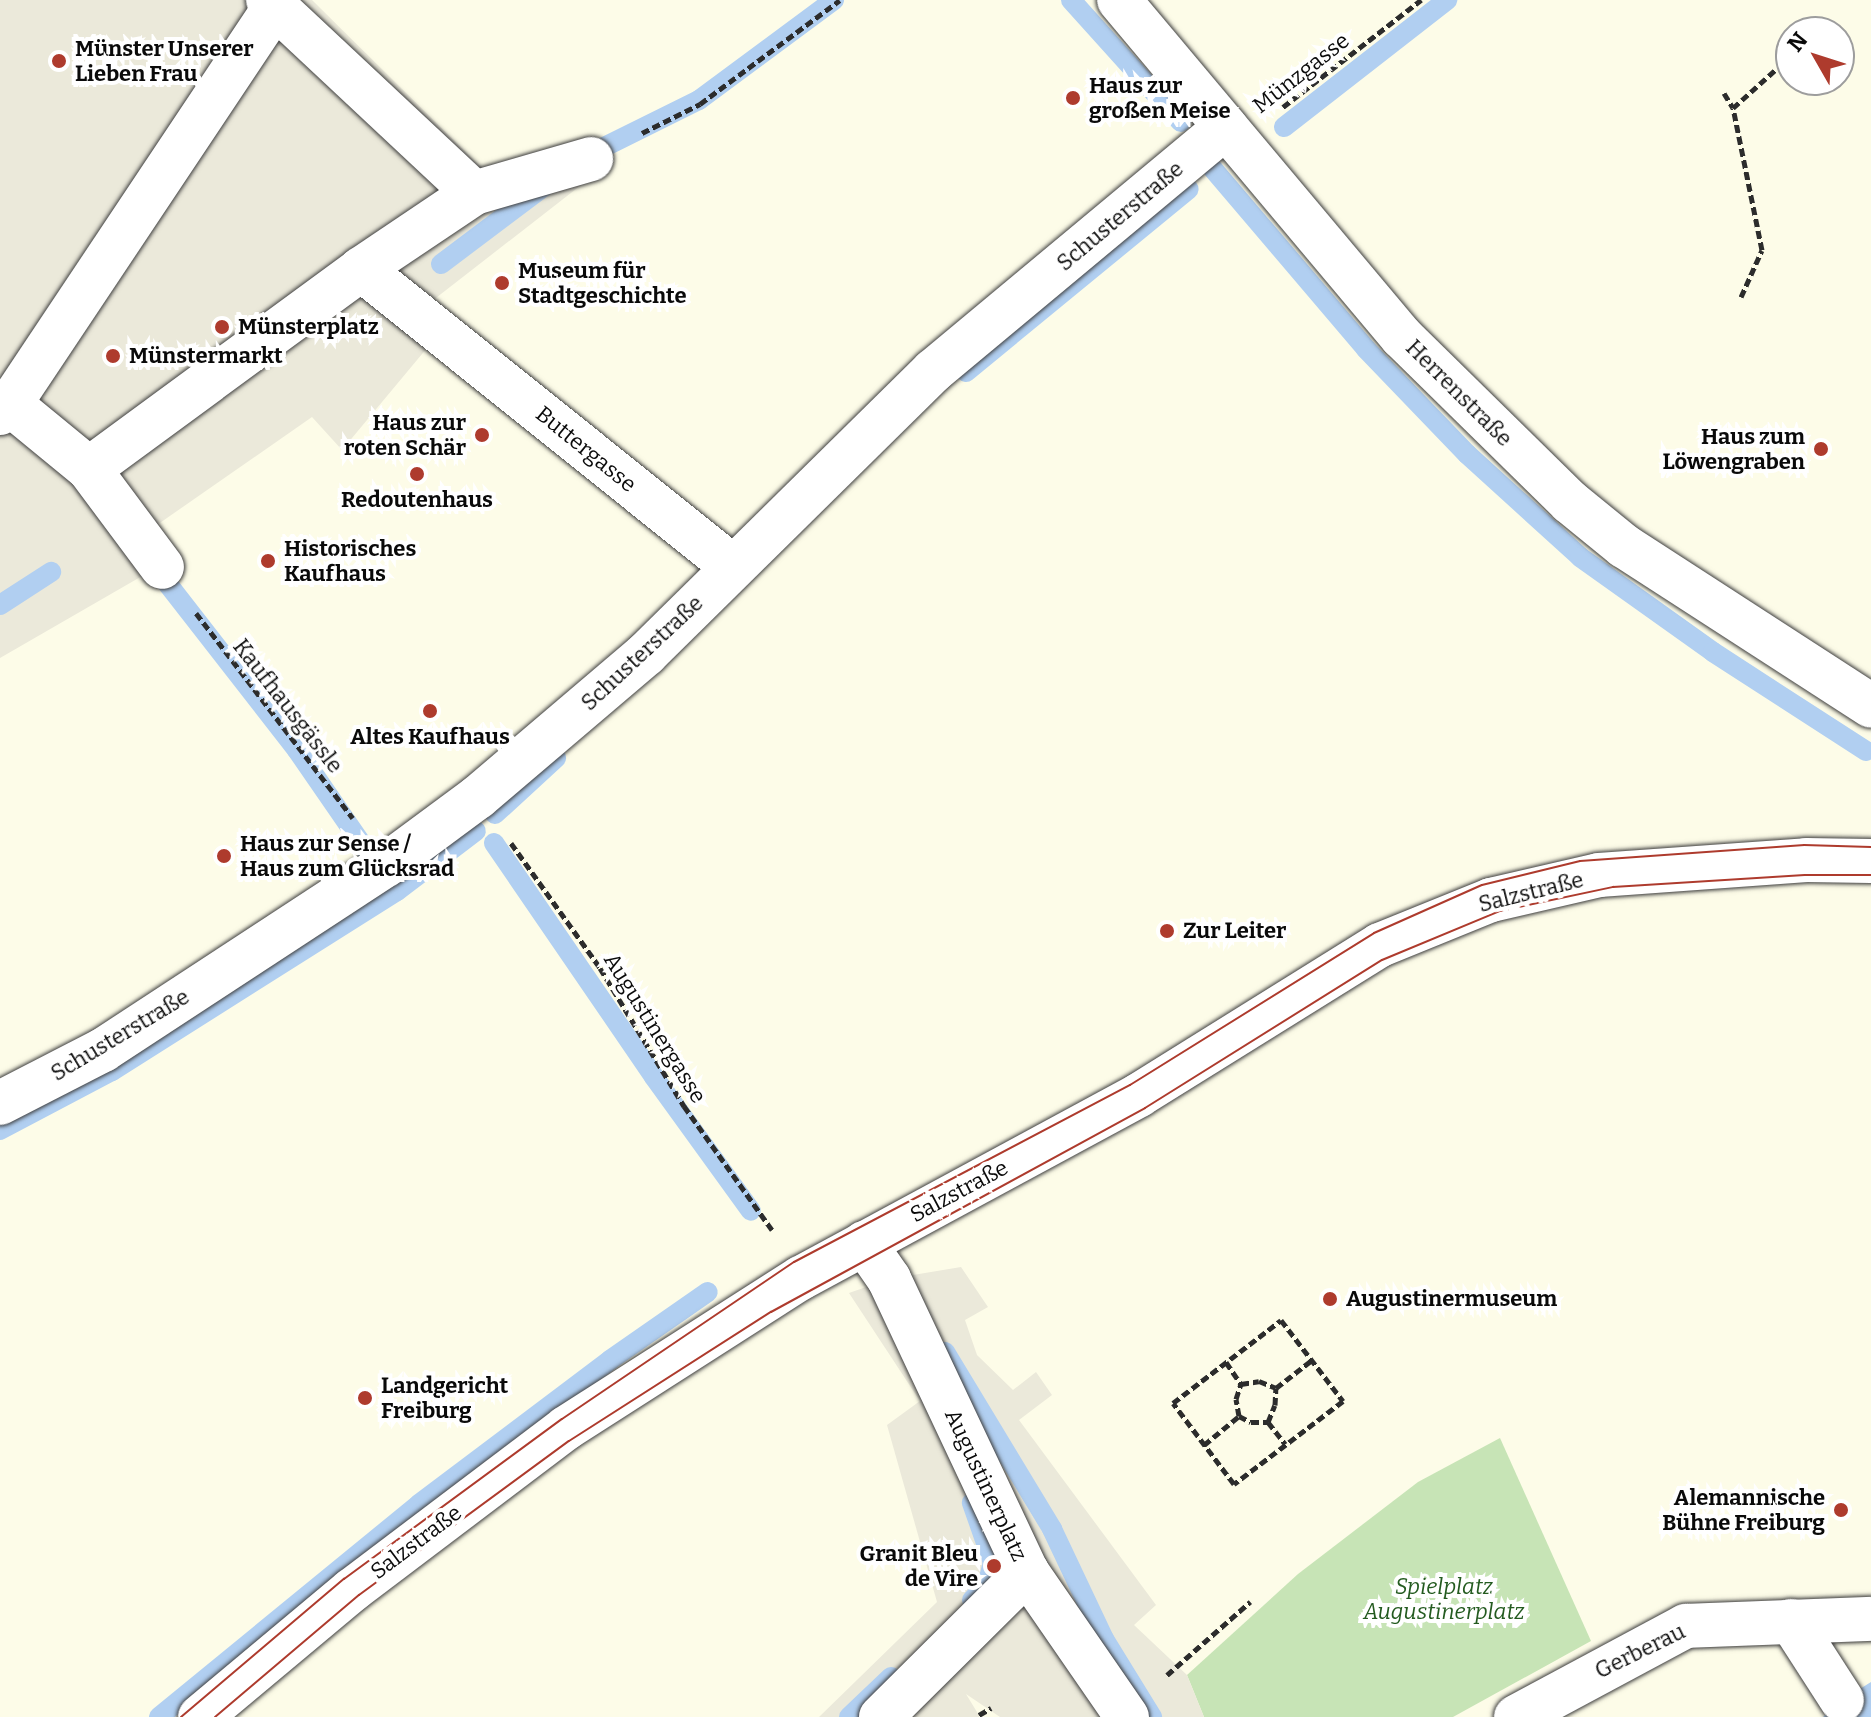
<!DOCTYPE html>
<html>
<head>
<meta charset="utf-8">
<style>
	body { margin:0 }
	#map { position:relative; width:1871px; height:1717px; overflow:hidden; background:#fdfce8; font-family:Bitter,serif }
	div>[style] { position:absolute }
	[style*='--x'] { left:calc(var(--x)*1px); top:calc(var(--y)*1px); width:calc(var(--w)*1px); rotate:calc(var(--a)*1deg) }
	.green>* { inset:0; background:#c7e4b6 }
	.plaza>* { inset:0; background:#ebe9da }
	.water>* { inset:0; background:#b1cff1 }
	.stream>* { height:20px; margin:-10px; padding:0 10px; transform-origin:10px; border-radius:10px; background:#b1cff1 }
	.path>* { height:5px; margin-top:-2.5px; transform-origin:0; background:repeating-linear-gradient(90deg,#2c2c2c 0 8px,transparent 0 12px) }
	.roads { filter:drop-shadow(0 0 2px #3d3d3d) drop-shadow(0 0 2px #3d3d3d) }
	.pedestrian>* { height:44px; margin:-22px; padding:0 22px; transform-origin:22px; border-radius:22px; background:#fff }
	.tram>* { height:2px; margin:-1px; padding:0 1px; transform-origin:1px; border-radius:1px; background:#ae3b2d }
	.dots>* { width:22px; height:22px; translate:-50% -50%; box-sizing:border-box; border:4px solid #fff; border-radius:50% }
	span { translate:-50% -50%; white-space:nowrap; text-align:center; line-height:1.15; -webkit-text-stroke:8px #fff; paint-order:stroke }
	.poi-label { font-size:22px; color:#0a0a0a; font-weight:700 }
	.left { translate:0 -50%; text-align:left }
	.right { translate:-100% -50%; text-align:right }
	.street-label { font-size:22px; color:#0a0a0a }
	.park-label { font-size:22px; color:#245b20; font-style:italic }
	.north { position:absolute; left:1775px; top:16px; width:80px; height:80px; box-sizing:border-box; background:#fff; border:2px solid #9d9d9d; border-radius:50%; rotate:309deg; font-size:22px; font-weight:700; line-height:32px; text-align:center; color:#0a0a0a }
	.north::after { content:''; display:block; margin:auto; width:28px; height:36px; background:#ae3b2d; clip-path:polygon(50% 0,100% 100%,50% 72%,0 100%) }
</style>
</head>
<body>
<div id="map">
	<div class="green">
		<div style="clip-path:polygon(1500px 1438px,1591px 1641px,1453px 1717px,1204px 1717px,1187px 1675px,1298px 1574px,1418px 1482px)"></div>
	</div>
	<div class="plaza">
		<div style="clip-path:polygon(0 0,312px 0,486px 172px,603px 168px,432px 301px,427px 348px,342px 450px,312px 417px,144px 534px,156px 568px,0 658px)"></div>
		<div style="clip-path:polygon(961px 1267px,988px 1307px,965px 1320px,977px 1355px,1013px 1390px,1036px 1372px,1052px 1395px,1019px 1420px,1156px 1605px,1134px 1625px,1187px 1675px,1204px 1717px,1000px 1717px,966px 1694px,980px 1717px,819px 1717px,937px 1602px,887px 1425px,920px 1401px,849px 1293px,889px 1279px)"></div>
	</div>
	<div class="water">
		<div style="clip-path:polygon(1871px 1682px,1871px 1717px,1823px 1717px,1842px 1700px)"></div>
	</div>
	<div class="stream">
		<div style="--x:1071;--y:0;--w:164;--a:48"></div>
		<div style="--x:1284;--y:127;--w:207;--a:-37.9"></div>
		<div style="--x:584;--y:157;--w:128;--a:-26.4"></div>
		<div style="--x:699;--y:100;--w:168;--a:-36.5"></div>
		<div style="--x:1213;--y:169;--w:236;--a:49.6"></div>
		<div style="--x:1366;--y:349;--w:146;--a:46.1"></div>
		<div style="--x:1467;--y:454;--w:153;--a:42.3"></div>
		<div style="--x:1580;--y:557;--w:163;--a:35.5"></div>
		<div style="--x:1713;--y:652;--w:182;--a:32.9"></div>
		<div style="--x:441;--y:264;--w:131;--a:-37"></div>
		<div style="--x:966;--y:372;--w:288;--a:-39.4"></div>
		<div style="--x:153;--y:565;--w:234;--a:52.1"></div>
		<div style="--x:297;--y:750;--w:121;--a:55.4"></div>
		<div style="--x:0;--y:605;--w:61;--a:-32.9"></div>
		<div style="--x:495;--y:814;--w:83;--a:-42.6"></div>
		<div style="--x:494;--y:843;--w:283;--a:55.6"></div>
		<div style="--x:654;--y:1077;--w:165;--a:54.1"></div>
		<div style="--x:0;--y:1130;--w:127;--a:-27.8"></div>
		<div style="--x:112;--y:1071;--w:337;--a:-32.3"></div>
		<div style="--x:397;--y:891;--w:99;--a:-37.2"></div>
		<div style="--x:945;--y:1352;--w:207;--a:58.8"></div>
		<div style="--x:1052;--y:1529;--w:122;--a:64.7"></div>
		<div style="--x:1104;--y:1639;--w:92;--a:58.4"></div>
		<div style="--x:972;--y:1600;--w:21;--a:-45"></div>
		<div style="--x:987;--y:1585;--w:23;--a:-75"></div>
		<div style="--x:993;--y:1563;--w:64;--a:-109.3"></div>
		<div style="--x:159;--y:1717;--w:336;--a:-39.3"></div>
		<div style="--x:419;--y:1504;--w:239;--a:-37"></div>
		<div style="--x:610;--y:1360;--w:119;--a:-34.8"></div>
		<div style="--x:849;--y:1717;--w:58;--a:-43.6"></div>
	</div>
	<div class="path">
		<div style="--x:1724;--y:93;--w:17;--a:59"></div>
		<div style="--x:1283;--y:107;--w:175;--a:-37.8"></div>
		<div style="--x:642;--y:133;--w:65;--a:-26.6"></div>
		<div style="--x:700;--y:104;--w:174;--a:-36.6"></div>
		<div style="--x:1741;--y:297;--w:51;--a:-65.9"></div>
		<div style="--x:1762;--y:250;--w:145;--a:-101.5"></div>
		<div style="--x:1733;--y:108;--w:57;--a:-42.1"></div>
		<div style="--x:196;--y:613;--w:258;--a:52.6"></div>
		<div style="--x:511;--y:843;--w:153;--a:54.5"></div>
		<div style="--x:600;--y:968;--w:162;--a:58.7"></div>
		<div style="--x:684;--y:1106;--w:152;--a:54.6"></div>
		<div style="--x:1281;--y:1320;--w:102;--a:52.6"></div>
		<div style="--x:1343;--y:1401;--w:137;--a:142.7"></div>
		<div style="--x:1234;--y:1484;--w:101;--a:-127"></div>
		<div style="--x:1173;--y:1403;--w:136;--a:-37.5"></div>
		<div style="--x:1226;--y:1362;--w:27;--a:56"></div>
		<div style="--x:1239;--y:1416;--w:17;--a:-100"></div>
		<div style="--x:1236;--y:1399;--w:16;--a:-72"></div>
		<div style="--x:1241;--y:1384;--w:18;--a:-9"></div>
		<div style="--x:1259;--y:1381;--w:18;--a:22"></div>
		<div style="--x:1268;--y:1422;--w:18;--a:-68"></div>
		<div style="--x:1275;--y:1405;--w:17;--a:-87"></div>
		<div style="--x:1276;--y:1388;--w:46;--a:-37.9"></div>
		<div style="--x:1204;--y:1445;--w:45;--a:-39.6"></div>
		<div style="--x:1239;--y:1416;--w:13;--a:27"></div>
		<div style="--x:1251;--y:1422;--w:17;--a:0"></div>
		<div style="--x:1268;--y:1422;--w:28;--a:52"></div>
		<div style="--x:1167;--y:1675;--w:111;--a:-41.3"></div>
		<div style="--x:979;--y:1715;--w:14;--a:-30"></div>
	</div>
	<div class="roads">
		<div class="pedestrian">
			<div style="--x:268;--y:0;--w:282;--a:43.1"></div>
			<div style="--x:474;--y:193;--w:122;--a:-16.2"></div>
			<div style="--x:1119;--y:0;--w:440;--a:50"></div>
			<div style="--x:1402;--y:337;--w:235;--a:44.5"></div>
			<div style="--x:1570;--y:502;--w:70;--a:39.2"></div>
			<div style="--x:1624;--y:546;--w:294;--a:32.9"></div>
			<div style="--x:361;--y:269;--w:475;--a:38.7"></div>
			<div style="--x:10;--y:404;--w:102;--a:39.4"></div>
			<div style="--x:89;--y:469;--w:122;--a:53.3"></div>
			<div style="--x:0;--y:413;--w:13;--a:-42"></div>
			<div style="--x:10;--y:404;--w:477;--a:-56.3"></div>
			<div style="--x:89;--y:469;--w:338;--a:-36.3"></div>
			<div style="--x:361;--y:269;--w:136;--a:-33.9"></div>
			<div style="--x:0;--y:1103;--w:116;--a:-27.2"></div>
			<div style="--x:103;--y:1050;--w:338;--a:-33.2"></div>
			<div style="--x:386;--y:865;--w:114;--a:-36.5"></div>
			<div style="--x:478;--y:797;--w:221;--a:-40.4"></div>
			<div style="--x:646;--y:654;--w:403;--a:-44.6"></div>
			<div style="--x:933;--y:371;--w:381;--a:-39.8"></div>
			<div style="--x:864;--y:1243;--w:44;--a:55.2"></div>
			<div style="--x:889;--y:1279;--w:324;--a:64.8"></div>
			<div style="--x:1027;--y:1572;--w:176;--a:55.4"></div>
			<div style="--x:1791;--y:1621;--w:94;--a:57.2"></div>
			<div style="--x:200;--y:1717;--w:198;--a:-39.9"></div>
			<div style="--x:352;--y:1590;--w:268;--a:-37.1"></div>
			<div style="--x:566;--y:1428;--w:279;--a:-32.6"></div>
			<div style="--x:801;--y:1278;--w:384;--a:-28.4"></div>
			<div style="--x:1139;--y:1095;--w:284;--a:-31.9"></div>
			<div style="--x:1380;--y:945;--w:120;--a:-22.1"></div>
			<div style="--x:1491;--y:900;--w:111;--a:-13"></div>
			<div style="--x:1599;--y:875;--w:208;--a:-4.1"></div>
			<div style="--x:1806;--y:860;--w:65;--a:0.9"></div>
			<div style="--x:881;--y:1717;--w:206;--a:-44.8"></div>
			<div style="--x:1516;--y:1717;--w:193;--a:-28.2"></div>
			<div style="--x:1686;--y:1626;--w:185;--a:-2.2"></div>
		</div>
	</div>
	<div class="tram">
		<div style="--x:181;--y:1717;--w:214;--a:-40.3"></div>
		<div style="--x:344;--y:1579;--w:270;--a:-36.3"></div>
		<div style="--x:562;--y:1419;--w:280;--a:-34.1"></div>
		<div style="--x:794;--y:1262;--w:380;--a:-27.8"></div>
		<div style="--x:1130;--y:1085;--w:287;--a:-31.9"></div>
		<div style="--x:1374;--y:933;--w:118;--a:-24"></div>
		<div style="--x:1482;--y:885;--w:101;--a:-13.8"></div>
		<div style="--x:1580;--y:861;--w:225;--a:-4.1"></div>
		<div style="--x:1804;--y:845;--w:67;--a:1.7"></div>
		<div style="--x:215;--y:1717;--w:189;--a:-40.3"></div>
		<div style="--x:359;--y:1595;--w:260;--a:-36.3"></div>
		<div style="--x:569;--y:1441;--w:240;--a:-32.6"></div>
		<div style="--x:771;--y:1312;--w:426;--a:-28.6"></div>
		<div style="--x:1145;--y:1108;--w:279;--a:-32"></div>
		<div style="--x:1382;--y:960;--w:128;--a:-22.6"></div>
		<div style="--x:1500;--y:911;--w:116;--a:-12"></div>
		<div style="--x:1613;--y:887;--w:192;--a:-3.6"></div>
		<div style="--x:1805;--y:875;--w:66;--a:0"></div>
	</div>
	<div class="dots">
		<div style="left:59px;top:61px;background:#ae3b2d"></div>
		<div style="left:1073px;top:98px;background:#ae3b2d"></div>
		<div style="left:502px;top:283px;background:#ae3b2d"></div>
		<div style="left:222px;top:327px;background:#ae3b2d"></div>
		<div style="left:113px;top:356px;background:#ae3b2d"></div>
		<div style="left:482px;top:435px;background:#ae3b2d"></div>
		<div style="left:1821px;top:449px;background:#ae3b2d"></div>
		<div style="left:417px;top:474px;background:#ae3b2d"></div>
		<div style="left:268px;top:561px;background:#ae3b2d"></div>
		<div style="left:430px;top:711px;background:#ae3b2d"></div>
		<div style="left:224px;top:856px;background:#ae3b2d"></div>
		<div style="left:1167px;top:931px;background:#ae3b2d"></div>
		<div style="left:1330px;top:1299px;background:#ae3b2d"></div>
		<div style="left:365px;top:1398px;background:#ae3b2d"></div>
		<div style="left:1841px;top:1510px;background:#ae3b2d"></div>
		<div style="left:994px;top:1566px;background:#ae3b2d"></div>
	</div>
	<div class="poi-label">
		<span class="left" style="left:75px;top:61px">Münster Unserer<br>Lieben Frau</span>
		<span class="left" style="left:1089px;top:98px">Haus zur<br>großen Meise</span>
		<span class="left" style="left:518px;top:283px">Museum für<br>Stadtgeschichte</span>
		<span class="left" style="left:238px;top:327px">Münsterplatz</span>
		<span class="left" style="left:129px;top:356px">Münstermarkt</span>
		<span class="right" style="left:466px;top:435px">Haus zur<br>roten Schär</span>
		<span class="right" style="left:1805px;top:449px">Haus zum<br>Löwengraben</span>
		<span style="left:417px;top:500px">Redoutenhaus</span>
		<span class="left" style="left:284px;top:561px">Historisches<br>Kaufhaus</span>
		<span style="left:430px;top:737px">Altes Kaufhaus</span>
		<span class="left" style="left:240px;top:856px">Haus zur Sense /<br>Haus zum Glücksrad</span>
		<span class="left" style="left:1183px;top:931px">Zur Leiter</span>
		<span class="left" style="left:1346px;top:1299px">Augustinermuseum</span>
		<span class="left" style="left:381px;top:1398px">Landgericht<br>Freiburg</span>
		<span class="right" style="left:1825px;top:1510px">Alemannische<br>Bühne Freiburg</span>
		<span class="right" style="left:978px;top:1566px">Granit Bleu<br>de Vire</span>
	</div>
	<div class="street-label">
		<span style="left:1301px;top:73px;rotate:-38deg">Münzgasse</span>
		<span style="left:1120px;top:216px;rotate:-40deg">Schusterstraße</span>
		<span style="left:1459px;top:393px;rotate:45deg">Herrenstraße</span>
		<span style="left:586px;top:449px;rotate:39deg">Buttergasse</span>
		<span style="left:642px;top:653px;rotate:-43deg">Schusterstraße</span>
		<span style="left:288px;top:706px;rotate:52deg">Kaufhausgässle</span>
		<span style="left:1531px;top:892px;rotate:-14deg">Salzstraße</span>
		<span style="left:655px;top:1028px;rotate:58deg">Augustinergasse</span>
		<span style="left:120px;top:1035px;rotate:-31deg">Schusterstraße</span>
		<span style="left:959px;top:1191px;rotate:-28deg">Salzstraße</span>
		<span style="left:986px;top:1485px;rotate:65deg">Augustinerplatz</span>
		<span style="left:416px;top:1542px;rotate:-37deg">Salzstraße</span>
		<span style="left:1640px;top:1651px;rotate:-26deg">Gerberau</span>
	</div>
	<div class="park-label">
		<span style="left:1444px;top:1599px">Spielplatz<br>Augustinerplatz</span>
	</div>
	<div class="north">N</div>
</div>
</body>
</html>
